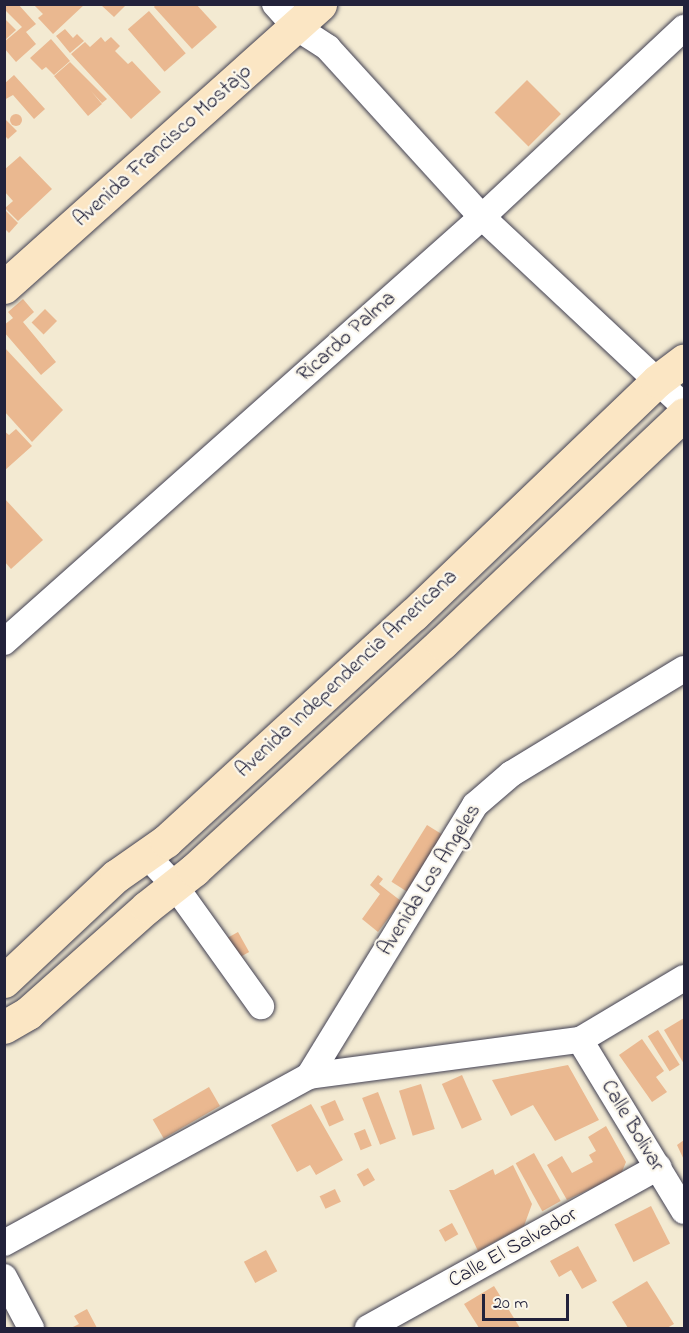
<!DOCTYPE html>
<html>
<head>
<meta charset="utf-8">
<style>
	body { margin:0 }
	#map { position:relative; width:689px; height:1333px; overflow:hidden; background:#f3ead2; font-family:"Indie Flower",sans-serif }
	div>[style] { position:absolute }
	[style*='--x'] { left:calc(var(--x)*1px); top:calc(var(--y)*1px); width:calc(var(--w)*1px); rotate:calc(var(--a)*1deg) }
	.building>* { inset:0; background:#eab890; transform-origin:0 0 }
	.round { border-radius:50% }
	.roads { filter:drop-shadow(0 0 2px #414052) drop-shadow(0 0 2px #414052) }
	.street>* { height:26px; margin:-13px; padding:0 13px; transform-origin:13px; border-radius:13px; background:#fff }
	.secondary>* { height:33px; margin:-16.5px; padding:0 16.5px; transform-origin:16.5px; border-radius:16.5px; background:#fbe6c4 }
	span { translate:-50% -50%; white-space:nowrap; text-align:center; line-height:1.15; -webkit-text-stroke:4.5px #fbf7ec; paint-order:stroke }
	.street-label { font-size:21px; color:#22223b }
	.frame { position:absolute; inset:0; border:6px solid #22223b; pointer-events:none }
	.scale { position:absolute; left:482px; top:1294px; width:87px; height:27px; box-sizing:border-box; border:3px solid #22223b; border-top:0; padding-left:8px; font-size:18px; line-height:21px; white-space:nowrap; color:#22223b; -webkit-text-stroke:4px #fbf7ec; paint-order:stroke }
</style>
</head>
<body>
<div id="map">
	<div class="building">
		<div style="clip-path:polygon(4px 4px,18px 4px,36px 24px,26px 32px,36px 44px,16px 62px,4px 48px,4px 42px,22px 27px,4px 9px)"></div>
		<div style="clip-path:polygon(33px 4px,85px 4px,53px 34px,38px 18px,43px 14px)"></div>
		<div style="clip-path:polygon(156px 4px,196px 4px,217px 27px,192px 49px,154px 7px)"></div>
		<div style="clip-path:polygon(101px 5px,126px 5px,114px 17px)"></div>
		<div style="left:149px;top:11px;width:56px;height:28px;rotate:49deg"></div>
		<div style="clip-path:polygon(4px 18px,16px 30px,4px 41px)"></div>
		<div style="clip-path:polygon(65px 29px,73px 38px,77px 34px,84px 41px,70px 53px,56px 36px)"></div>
		<div style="clip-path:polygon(101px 37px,105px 42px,111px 37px,120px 46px,115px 51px,128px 64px,132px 61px,161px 92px,131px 119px,71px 54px,85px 42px,90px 47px)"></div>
		<div style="clip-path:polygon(51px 39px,70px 61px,54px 75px,46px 67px,42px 70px,30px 58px)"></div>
		<div style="clip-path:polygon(70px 62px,107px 99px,102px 103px,91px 91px,102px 104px,88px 116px,54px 76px)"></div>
		<div style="clip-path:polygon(14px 75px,45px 109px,34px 119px,13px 95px,4px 100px,4px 84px)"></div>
		<div style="left:527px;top:80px;width:48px;height:46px;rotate:45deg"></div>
		<div class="round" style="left:10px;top:114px;width:12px;height:12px"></div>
		<div style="clip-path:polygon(4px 118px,17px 131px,8px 139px,4px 135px)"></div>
		<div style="clip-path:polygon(20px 156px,52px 189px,18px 221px,5px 208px,13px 201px,4px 191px,4px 170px)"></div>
		<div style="clip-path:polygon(4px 209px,18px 223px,9px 233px,4px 228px)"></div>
		<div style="clip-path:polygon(23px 299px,34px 312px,23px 322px,56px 362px,41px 375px,4px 332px,4px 325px,13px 318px,8px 312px)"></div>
		<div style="left:45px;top:309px;width:17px;height:19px;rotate:45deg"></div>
		<div style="clip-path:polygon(4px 347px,63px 410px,32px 442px,4px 411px)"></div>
		<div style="clip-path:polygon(16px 429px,32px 446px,4px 471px,4px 431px,9px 435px)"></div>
		<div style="clip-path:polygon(4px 498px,43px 540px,11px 569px,4px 561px)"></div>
		<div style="left:427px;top:825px;width:19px;height:67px;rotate:32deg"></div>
		<div style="clip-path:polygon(378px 875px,383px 879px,379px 884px,401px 901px,378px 932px,362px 919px,380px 894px,370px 885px)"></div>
		<div style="left:238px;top:932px;width:23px;height:20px;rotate:61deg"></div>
		<div style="clip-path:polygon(684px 1018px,684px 1064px,664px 1030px)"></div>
		<div style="left:658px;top:1030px;width:41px;height:12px;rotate:58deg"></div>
		<div style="clip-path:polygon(642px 1039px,664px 1071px,656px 1077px,667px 1092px,652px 1102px,619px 1055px)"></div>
		<div style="clip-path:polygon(568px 1065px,599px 1120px,555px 1141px,533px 1105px,511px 1116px,492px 1080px)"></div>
		<div style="left:462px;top:1075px;width:49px;height:22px;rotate:66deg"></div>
		<div style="left:421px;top:1084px;width:47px;height:23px;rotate:73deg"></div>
		<div style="left:209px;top:1087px;width:22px;height:65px;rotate:60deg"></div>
		<div style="left:378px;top:1092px;width:50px;height:17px;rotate:69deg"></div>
		<div style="left:335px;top:1100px;width:22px;height:16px;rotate:66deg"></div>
		<div style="clip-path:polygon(311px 1104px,343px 1160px,316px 1175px,310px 1165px,297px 1172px,271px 1125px)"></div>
		<div style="clip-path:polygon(606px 1126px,626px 1162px,621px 1174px,567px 1200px,547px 1165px,562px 1156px,572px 1173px,593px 1162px,589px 1155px,596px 1151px,588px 1137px)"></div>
		<div style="left:365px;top:1129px;width:18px;height:12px;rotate:68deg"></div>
		<div style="clip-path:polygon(684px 1140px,684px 1160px,677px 1145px)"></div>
		<div style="left:534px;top:1153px;width:55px;height:21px;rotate:61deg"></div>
		<div style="clip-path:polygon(513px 1165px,532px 1204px,524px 1226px,478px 1251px,449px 1190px,454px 1190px,493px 1169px,495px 1175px)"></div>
		<div style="left:368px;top:1168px;width:14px;height:13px;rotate:60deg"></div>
		<div style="left:335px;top:1189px;width:14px;height:17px;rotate:65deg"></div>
		<div style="left:651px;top:1206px;width:42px;height:41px;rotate:63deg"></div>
		<div style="left:452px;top:1223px;width:13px;height:15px;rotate:61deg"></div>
		<div style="clip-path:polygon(578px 1246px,597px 1281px,582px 1289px,571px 1270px,559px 1277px,550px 1261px)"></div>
		<div style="left:266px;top:1250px;width:24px;height:25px;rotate:62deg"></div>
		<div style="clip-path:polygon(647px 1281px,674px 1324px,667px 1328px,628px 1328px,612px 1302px)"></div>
		<div style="clip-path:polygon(494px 1286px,520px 1328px,479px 1328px,464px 1304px)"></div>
		<div style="clip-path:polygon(87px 1309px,97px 1328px,71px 1328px,79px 1324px,74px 1316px)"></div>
	</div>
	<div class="roads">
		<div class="street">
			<div style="--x:275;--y:4;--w:31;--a:48"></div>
			<div style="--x:296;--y:27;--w:38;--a:33"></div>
			<div style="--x:328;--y:48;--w:229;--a:47.7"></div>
			<div style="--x:482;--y:217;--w:277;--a:43.1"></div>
			<div style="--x:4;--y:642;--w:640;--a:-41.64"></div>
			<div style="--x:482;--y:217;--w:277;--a:-43.1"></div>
			<div style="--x:147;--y:856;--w:41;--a:47"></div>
			<div style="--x:175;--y:886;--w:148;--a:54.4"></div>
			<div style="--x:580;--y:1040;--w:200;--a:58.7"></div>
			<div style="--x:309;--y:1076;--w:318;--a:-58.5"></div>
			<div style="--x:475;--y:805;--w:48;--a:-40.7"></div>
			<div style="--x:511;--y:774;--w:202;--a:-31.3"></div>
			<div style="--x:4;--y:1243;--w:348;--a:-28.7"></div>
			<div style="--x:309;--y:1076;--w:273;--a:-7.6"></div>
			<div style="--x:580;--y:1040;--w:121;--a:-30.8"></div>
			<div style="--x:4;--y:1277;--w:58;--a:62.1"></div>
			<div style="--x:368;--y:1328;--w:332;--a:-29"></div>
		</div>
		<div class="secondary">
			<div style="--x:4;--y:287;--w:424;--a:-41.8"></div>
			<div style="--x:4;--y:981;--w:154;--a:-43.2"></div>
			<div style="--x:116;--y:876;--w:61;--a:-35"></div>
			<div style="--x:166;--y:841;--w:335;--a:-42.5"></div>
			<div style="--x:413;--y:615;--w:338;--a:-43.8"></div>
			<div style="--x:657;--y:381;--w:34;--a:-37"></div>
			<div style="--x:4;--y:1027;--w:28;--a:-30"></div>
			<div style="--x:28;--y:1013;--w:159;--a:-41.7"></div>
			<div style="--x:147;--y:907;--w:60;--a:-38.2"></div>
			<div style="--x:194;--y:870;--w:336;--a:-42.5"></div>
			<div style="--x:442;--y:643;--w:333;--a:-43.4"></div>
		</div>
	</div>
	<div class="street-label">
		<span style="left:163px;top:146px;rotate:-42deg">Avenida Francisco Mostajo</span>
		<span style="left:347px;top:337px;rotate:-42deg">Ricardo Palma</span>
		<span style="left:347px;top:674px;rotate:-43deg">Avenida Independencia Americana</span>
		<span style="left:430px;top:880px;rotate:-58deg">Avenida Los Angeles</span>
		<span style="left:632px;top:1126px;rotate:59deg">Calle Bolivar</span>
		<span style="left:513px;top:1248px;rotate:-29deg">Calle El Salvador</span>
	</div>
	<div class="frame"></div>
	<div class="scale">20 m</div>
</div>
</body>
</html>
